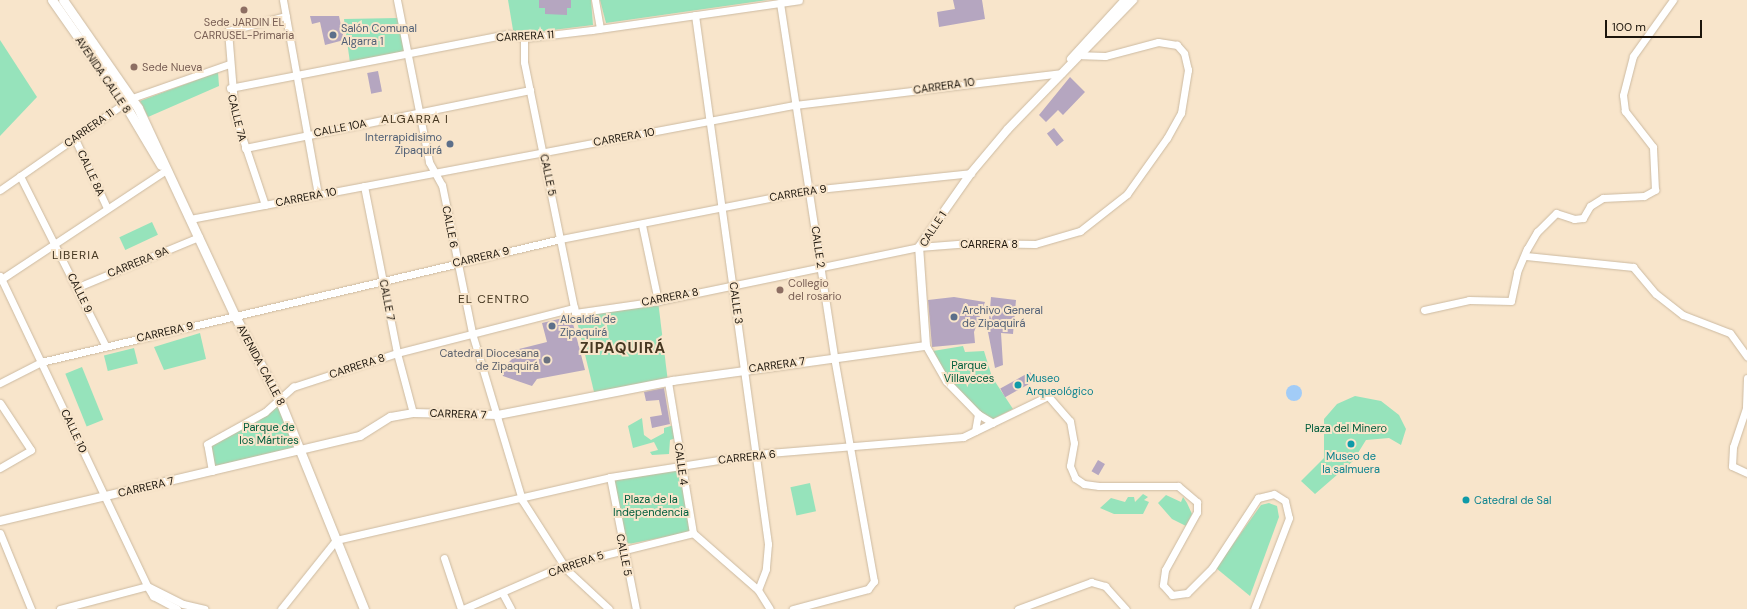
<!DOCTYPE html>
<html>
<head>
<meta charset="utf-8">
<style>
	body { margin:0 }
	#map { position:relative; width:1747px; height:609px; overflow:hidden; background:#f8e5cb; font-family:"DM Sans",sans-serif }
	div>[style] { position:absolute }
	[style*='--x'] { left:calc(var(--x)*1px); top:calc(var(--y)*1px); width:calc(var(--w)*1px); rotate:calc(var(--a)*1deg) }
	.green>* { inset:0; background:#96e3bb; transform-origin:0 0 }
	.water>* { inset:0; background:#a2ccf7 }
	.round { border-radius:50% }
	.building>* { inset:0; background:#b5a6c0; transform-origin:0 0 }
	.roads { filter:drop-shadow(0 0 1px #ccbaa1) drop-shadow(0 0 1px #ccbaa1) }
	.minor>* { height:7px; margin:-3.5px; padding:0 3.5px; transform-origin:3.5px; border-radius:3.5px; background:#fff }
	.tertiary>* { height:8px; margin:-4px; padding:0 4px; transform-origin:4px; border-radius:4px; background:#fff }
	.secondary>* { height:9px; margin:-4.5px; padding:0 4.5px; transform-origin:4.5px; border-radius:4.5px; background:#fff }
	.dots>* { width:11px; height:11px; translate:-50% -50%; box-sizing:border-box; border:2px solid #f8e5cb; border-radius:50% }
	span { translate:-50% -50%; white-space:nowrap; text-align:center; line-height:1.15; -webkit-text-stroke:4px #f8e5cb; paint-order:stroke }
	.education-label { font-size:11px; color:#785e54 }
	.left { translate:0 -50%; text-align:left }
	.service-label { font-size:11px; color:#4e5e75 }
	.right { translate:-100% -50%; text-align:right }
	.street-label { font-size:11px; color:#1c150c }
	.worship-label { font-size:11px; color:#5b616d }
	.park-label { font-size:11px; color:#005d3c }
	.culture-label { font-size:11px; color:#0d838f }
	.neighbourhood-label { font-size:12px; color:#453721; letter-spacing:1px }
	.district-label { font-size:15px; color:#453721; font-weight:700; letter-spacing:1px }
	.scale { position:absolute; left:1605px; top:20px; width:97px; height:18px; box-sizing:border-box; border:2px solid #1c150c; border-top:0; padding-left:5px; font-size:12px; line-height:14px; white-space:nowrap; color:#1c150c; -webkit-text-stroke:3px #f8e5cb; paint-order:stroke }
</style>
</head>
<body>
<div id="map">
	<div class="green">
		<div style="clip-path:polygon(508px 0,591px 0,593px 25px,521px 34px,513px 30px)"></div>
		<div style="clip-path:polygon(600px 0,768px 0,606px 23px)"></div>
		<div style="clip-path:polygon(398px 18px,405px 52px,350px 63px,344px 19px)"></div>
		<div style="clip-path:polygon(0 40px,37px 97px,0 136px)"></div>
		<div style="clip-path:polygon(218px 72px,219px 86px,148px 117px,140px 101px)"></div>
		<div style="left:152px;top:222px;width:14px;height:36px;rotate:65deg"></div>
		<div style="clip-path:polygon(658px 301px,668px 382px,595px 396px,575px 313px)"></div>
		<div style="clip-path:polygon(200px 333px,206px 359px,164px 370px,154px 347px)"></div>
		<div style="clip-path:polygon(963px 346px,965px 352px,984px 351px,992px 377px,1013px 409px,993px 419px,980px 413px,948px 379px,933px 351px)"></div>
		<div style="left:134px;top:348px;width:16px;height:31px;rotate:76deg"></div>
		<div style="left:82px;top:367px;width:57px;height:18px;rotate:68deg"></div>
		<div style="clip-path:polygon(1355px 396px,1381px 401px,1399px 415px,1406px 429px,1401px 445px,1389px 438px,1366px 440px,1353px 461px,1315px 494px,1301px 481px,1324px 458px,1324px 419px,1337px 404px)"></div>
		<div style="clip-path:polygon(279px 404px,298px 450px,215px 469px,208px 445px)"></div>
		<div style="clip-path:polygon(642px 418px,644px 435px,651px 440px,664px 433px,664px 428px,674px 425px,676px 438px,670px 440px,669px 454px,652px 455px,650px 452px,658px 450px,654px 442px,633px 448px,628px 426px)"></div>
		<div style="left:679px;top:468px;width:65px;height:69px;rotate:79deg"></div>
		<div style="left:810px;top:483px;width:29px;height:20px;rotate:78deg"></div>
		<div style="clip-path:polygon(1143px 494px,1148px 497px,1144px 500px,1149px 502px,1143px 514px,1114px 514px,1100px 508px,1111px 498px,1125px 502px,1128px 497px,1134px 497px,1135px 502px)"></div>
		<div style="clip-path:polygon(1166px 495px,1181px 502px,1183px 497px,1187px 503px,1192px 514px,1186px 526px,1172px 519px,1158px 503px)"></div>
		<div style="clip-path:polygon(1269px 503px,1277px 506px,1279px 517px,1250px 596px,1216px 568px,1261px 505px)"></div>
	</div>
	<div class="water">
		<div class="round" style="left:1286px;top:385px;width:16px;height:16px"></div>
	</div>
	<div class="building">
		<div style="clip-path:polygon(539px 0,571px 0,571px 8px,567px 8px,567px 15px,545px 14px,545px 8px,539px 8px)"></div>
		<div style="clip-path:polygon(953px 0,982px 0,985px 19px,939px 27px,937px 12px,955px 9px)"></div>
		<div style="clip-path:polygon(310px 16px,339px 16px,344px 40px,325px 45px,320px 22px,312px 24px)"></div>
		<div style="left:378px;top:71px;width:21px;height:11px;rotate:79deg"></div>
		<div style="clip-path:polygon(1070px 77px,1085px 92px,1063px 115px,1058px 110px,1046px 122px,1039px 115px)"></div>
		<div style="left:1054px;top:128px;width:16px;height:9px;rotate:52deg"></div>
		<div style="clip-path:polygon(954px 297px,985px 302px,974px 332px,975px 343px,932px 347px,928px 300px)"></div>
		<div style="clip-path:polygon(991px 297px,1016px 300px,1013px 334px,1001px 333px,1003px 365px,995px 368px,988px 332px)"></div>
		<div style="clip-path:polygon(571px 316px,585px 370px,537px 379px,532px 386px,503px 376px,501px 370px,513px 358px,511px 351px,547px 342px,542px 323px)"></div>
		<div style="left:1030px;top:372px;width:10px;height:34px;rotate:61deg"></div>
		<div style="clip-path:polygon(664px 388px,670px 424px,652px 428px,650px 417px,662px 415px,659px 400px,646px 401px,644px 392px)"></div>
		<div style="left:1098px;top:460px;width:8px;height:13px;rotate:30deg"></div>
	</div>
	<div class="roads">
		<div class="minor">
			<div style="--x:283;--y:0;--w:198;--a:79.8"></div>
			<div style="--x:397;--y:0;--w:165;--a:78.8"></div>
			<div style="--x:429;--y:162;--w:26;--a:61"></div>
			<div style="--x:442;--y:185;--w:151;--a:78.5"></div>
			<div style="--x:472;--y:333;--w:174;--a:73.3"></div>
			<div style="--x:522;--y:500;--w:83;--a:57.3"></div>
			<div style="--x:567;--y:570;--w:57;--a:42.9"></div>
			<div style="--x:595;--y:0;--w:29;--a:80"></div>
			<div style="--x:780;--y:3;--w:358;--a:81.3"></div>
			<div style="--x:834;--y:357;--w:228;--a:79.9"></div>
			<div style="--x:874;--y:581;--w:10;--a:127"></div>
			<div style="--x:868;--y:589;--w:78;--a:165.1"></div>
			<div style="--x:695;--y:15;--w:534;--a:82.14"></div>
			<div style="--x:768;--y:544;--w:25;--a:95"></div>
			<div style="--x:766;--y:569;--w:22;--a:111"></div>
			<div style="--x:524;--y:38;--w:24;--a:90"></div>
			<div style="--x:524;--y:62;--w:256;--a:78.5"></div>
			<div style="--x:575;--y:313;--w:84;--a:-8.2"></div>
			<div style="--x:658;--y:301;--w:267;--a:-11.7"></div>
			<div style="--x:919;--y:247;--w:51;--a:-4.5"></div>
			<div style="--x:970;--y:243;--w:65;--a:0.9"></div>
			<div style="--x:1035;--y:244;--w:47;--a:-16.1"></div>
			<div style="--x:1080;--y:231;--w:60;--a:-38.2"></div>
			<div style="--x:1127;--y:194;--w:69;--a:-54.5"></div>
			<div style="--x:1167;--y:138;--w:29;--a:-61"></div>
			<div style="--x:1181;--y:113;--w:44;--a:-80.8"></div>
			<div style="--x:1188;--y:70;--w:17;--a:-103"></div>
			<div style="--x:1184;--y:53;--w:11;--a:-131"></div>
			<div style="--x:1177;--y:45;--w:19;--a:-171"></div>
			<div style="--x:1158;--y:42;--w:55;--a:165.2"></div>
			<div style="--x:1105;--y:56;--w:23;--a:-178"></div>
			<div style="--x:230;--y:88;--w:284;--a:-11"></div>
			<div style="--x:509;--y:34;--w:16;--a:15"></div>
			<div style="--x:524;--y:38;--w:68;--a:-6.7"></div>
			<div style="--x:592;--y:30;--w:209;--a:-8.2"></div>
			<div style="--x:75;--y:139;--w:76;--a:65.1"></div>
			<div style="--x:245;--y:148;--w:291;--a:-11.5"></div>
			<div style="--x:20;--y:176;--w:191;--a:63.3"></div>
			<div style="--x:364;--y:186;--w:170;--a:78.8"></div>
			<div style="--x:397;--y:353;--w:62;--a:75.1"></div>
			<div style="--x:0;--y:190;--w:161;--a:-34.9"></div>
			<div style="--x:132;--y:98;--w:103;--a:-19.3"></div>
			<div style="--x:265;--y:205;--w:94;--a:-108.6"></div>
			<div style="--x:235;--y:116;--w:85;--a:-94.7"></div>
			<div style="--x:228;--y:31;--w:60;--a:-14.5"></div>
			<div style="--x:190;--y:219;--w:615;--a:-10.69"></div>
			<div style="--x:794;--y:105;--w:269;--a:-6.8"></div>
			<div style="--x:642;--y:225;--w:78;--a:78.1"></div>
			<div style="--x:1526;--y:256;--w:108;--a:5.9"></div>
			<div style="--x:1633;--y:267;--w:35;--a:50"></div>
			<div style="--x:1656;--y:294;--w:34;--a:38"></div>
			<div style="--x:1683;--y:315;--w:50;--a:21"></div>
			<div style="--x:1730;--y:333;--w:29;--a:54"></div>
			<div style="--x:0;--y:276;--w:343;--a:64.6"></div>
			<div style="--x:147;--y:586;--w:12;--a:59"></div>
			<div style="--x:153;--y:596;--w:27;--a:28"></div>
			<div style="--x:0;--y:280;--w:199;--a:-33.5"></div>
			<div style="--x:78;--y:287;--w:131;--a:-22.5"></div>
			<div style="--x:1424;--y:310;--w:46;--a:-12.5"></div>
			<div style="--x:1469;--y:300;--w:42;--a:1.4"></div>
			<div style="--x:1511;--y:301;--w:30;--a:-78"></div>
			<div style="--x:1517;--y:272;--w:25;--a:-67"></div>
			<div style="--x:1527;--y:249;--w:20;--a:-60"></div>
			<div style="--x:1537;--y:232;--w:27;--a:-45"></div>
			<div style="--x:1556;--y:213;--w:19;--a:18"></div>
			<div style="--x:1574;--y:219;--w:9;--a:-6"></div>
			<div style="--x:1583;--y:218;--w:14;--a:-60"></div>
			<div style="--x:1590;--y:206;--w:15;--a:-32"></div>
			<div style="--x:1603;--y:198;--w:41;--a:-2.8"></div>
			<div style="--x:1644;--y:196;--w:13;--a:-29"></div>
			<div style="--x:1655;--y:190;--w:43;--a:-92.7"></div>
			<div style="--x:1653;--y:147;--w:46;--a:-127.9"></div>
			<div style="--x:1625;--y:111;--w:16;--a:-97"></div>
			<div style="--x:1623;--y:95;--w:40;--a:-75.6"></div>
			<div style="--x:1633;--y:56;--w:69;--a:-54.5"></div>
			<div style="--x:926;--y:346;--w:40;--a:60.3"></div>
			<div style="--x:946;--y:381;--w:46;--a:45.9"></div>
			<div style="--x:978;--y:414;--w:17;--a:31"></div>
			<div style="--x:1747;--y:378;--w:30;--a:92"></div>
			<div style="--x:1746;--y:408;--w:41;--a:108.4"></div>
			<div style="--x:1733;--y:447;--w:19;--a:93"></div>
			<div style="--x:1732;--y:466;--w:17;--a:25"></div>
			<div style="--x:668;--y:382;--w:153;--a:80.6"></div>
			<div style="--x:693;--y:533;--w:86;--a:41.2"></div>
			<div style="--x:758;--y:590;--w:22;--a:58"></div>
			<div style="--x:0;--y:383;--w:46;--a:-27.1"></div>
			<div style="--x:41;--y:362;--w:534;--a:-13.31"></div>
			<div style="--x:561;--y:239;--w:254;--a:-11.1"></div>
			<div style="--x:810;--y:190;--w:162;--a:-6"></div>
			<div style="--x:0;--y:403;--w:56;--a:56.6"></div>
			<div style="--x:31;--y:450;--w:36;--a:150"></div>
			<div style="--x:975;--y:431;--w:17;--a:-80"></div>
			<div style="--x:212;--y:471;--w:27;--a:-100"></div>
			<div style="--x:207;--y:444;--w:66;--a:-28.9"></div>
			<div style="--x:265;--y:412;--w:38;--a:-42"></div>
			<div style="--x:293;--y:387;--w:109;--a:-18.1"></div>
			<div style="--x:397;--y:353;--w:183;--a:-14.3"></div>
			<div style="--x:610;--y:477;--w:135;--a:78.9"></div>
			<div style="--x:0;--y:533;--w:82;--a:67.8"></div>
			<div style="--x:444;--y:558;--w:54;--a:71.6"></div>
			<div style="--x:147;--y:586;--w:40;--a:26.6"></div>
			<div style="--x:183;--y:604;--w:22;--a:13"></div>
			<div style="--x:503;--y:594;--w:17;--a:62"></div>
			<div style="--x:60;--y:609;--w:90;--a:-14.8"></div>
			<div style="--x:281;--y:609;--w:88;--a:-51.4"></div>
			<div style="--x:336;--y:540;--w:281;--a:-12.9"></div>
			<div style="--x:610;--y:477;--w:149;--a:-8.9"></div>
			<div style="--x:757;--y:454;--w:207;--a:-4.7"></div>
			<div style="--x:963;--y:437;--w:94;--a:-25.8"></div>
			<div style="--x:1048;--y:396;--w:33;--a:49"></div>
			<div style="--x:1070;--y:421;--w:22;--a:80"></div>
			<div style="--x:1074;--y:443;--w:23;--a:100"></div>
			<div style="--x:1070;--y:466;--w:13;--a:67"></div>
			<div style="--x:1075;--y:478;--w:11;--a:34"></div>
			<div style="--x:1084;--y:484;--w:15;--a:8"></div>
			<div style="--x:1099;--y:486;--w:79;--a:0"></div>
			<div style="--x:1178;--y:486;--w:25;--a:40"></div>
			<div style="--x:1197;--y:502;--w:10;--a:90"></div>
			<div style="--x:1197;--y:512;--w:66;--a:118.9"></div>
			<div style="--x:1165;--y:570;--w:15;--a:98"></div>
			<div style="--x:1163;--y:585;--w:13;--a:48"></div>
			<div style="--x:1172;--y:595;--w:15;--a:-8"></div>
			<div style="--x:1187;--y:593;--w:35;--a:-45"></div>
			<div style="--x:1212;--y:568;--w:84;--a:-56.7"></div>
			<div style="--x:1258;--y:498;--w:16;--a:-14"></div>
			<div style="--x:1274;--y:494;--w:13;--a:32"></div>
			<div style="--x:1285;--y:501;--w:17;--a:77"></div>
			<div style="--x:1289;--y:518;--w:97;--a:111"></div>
			<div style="--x:463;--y:609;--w:110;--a:-23.5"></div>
			<div style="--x:564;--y:565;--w:133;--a:-13.9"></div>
			<div style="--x:1018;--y:609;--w:78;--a:-20.3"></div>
			<div style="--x:1091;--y:582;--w:15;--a:16"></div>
			<div style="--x:1105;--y:586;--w:31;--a:48"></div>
		</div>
		<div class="tertiary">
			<div style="--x:1071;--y:59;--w:80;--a:-47.5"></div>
			<div style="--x:0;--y:521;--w:370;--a:-13.3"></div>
			<div style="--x:360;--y:436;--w:36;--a:-32"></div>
			<div style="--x:391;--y:417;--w:22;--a:-10"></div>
			<div style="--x:413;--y:413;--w:85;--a:1.3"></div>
			<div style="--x:498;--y:415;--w:178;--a:-11"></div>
			<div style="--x:673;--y:381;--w:255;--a:-7.9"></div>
			<div style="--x:926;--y:346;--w:99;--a:-94"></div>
			<div style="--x:919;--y:247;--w:90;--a:-54.9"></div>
			<div style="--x:971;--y:173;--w:57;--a:-49.9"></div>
			<div style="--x:1008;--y:129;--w:180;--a:-45.9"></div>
		</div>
		<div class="secondary">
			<div style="--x:52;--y:0;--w:126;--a:55"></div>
			<div style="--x:124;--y:103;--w:72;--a:59.2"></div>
			<div style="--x:63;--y:0;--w:131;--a:55.2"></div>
			<div style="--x:138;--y:108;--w:230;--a:65"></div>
			<div style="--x:235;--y:316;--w:96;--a:62.1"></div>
			<div style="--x:280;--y:401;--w:224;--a:68"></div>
		</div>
	</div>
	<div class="dots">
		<div style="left:244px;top:10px;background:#8d6e63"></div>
		<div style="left:333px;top:35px;background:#5c6f8a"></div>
		<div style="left:134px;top:67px;background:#8d6e63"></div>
		<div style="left:450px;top:144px;background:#5c6f8a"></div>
		<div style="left:780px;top:290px;background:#8d6e63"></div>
		<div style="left:954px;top:317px;background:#5c6f8a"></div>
		<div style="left:552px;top:326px;background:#5c6f8a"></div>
		<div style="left:547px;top:360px;background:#6b7280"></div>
		<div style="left:1018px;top:385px;background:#0f9aa8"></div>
		<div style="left:1351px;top:444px;background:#0f9aa8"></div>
		<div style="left:1466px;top:500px;background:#0f9aa8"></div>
	</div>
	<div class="education-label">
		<span style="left:244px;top:29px">Sede JARDIN EL<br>CARRUSEL-Primaria</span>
		<span class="left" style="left:142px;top:67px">Sede Nueva</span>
		<span class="left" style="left:788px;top:290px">Collegio<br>del rosario</span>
	</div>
	<div class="service-label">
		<span class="left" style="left:341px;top:35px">Salón Comunal<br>Algarra 1</span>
		<span class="right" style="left:442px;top:144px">Interrapidisimo<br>Zipaquirá</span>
		<span class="left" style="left:962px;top:317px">Archivo General<br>de Zipaquirá</span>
		<span class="left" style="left:560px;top:326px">Alcaldía de<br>Zipaquirá</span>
	</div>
	<div class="street-label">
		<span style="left:525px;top:36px;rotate:-3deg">CARRERA 11</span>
		<span style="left:103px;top:75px;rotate:56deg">AVENIDA CALLE 8</span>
		<span style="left:944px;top:86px;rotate:-8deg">CARRERA 10</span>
		<span style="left:237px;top:118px;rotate:76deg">CALLE 7A</span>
		<span style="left:89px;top:128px;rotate:-35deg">CARRERA 11</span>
		<span style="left:340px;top:128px;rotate:-11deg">CALLE 10A</span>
		<span style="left:624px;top:137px;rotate:-10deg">CARRERA 10</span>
		<span style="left:91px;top:173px;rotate:65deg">CALLE 8A</span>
		<span style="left:548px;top:175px;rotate:78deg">CALLE 5</span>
		<span style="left:798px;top:193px;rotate:-9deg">CARRERA 9</span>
		<span style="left:306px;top:197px;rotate:-11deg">CARRERA 10</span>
		<span style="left:450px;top:227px;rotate:79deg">CALLE 6</span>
		<span style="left:933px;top:229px;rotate:-57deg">CALLE 1</span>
		<span style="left:989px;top:244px">CARRERA 8</span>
		<span style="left:818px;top:247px;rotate:82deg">CALLE 2</span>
		<span style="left:481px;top:257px;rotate:-13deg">CARRERA 9</span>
		<span style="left:138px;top:262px;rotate:-22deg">CARRERA 9A</span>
		<span style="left:80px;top:293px;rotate:64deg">CALLE 9</span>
		<span style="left:670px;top:297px;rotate:-11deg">CARRERA 8</span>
		<span style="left:387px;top:300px;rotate:79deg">CALLE 7</span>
		<span style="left:736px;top:303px;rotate:82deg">CALLE 3</span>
		<span style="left:165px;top:332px;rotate:-13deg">CARRERA 9</span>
		<span style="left:261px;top:365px;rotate:62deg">AVENIDA CALLE 8</span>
		<span style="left:777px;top:365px;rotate:-8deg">CARRERA 7</span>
		<span style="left:357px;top:366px;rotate:-18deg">CARRERA 8</span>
		<span style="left:458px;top:414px;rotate:2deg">CARRERA 7</span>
		<span style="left:74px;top:431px;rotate:65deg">CALLE 10</span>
		<span style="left:747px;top:457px;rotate:-6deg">CARRERA 6</span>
		<span style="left:681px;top:464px;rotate:82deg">CALLE 4</span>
		<span style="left:146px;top:487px;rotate:-13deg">CARRERA 7</span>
		<span style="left:624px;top:555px;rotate:79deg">CALLE 5</span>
		<span style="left:576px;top:564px;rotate:-19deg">CARRERA 5</span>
	</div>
	<div class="worship-label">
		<span class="right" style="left:539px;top:360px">Catedral Diocesana<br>de Zipaquirá</span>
	</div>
	<div class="park-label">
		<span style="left:969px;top:372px">Parque<br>Villaveces</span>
		<span style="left:269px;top:434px">Parque de<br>los Mártires</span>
		<span style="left:1346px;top:428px">Plaza del Minero</span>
		<span style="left:651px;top:506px">Plaza de la<br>Independencia</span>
	</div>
	<div class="culture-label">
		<span class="left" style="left:1026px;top:385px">Museo<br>Arqueológico</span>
		<span style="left:1351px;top:463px">Museo de<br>la salmuera</span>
		<span class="left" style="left:1474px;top:500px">Catedral de Sal</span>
	</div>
	<div class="neighbourhood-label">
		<span style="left:415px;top:120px">ALGARRA I</span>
		<span style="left:76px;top:256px">LIBERIA</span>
		<span style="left:494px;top:300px">EL CENTRO</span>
	</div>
	<div class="district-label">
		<span style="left:623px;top:349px">ZIPAQUIRÁ</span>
	</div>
	<div class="scale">100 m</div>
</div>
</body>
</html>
